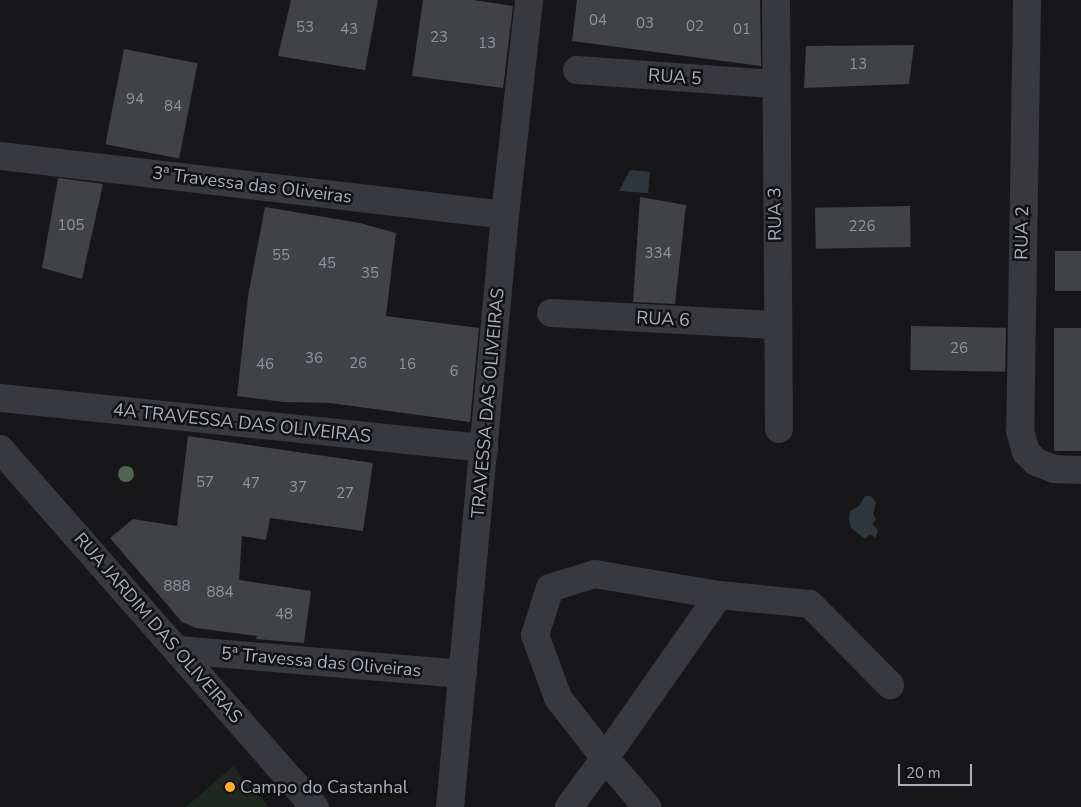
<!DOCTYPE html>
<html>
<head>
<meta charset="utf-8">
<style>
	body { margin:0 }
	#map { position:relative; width:1081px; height:807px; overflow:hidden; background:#171719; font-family:"Nunito Sans",sans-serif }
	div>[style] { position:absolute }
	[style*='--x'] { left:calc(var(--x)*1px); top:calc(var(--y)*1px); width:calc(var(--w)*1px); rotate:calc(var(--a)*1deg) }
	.green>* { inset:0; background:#1f2820 }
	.water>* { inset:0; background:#2c373e }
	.building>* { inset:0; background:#414246; transform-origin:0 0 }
	.minor>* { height:28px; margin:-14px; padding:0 14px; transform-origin:14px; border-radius:14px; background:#38393f }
	.trees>* { width:16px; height:16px; margin:-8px; border-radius:50%; background:#506651 }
	.dots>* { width:14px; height:14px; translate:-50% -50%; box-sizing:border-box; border:2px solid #121214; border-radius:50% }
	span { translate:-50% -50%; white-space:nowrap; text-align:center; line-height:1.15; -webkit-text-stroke:5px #121214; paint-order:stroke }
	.number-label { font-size:15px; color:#8e939d }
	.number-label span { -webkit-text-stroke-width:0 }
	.street-label { font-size:18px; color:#a8aeba }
	.poi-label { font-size:18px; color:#a8aeba }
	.left { translate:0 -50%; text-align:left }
	.scale { position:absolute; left:898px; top:764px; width:74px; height:22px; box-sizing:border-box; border:2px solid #a8aeba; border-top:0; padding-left:6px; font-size:15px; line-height:18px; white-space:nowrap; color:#a8aeba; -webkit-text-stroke:4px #121214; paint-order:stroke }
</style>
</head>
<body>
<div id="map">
	<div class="green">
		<div style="clip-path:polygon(233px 766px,269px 807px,186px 807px)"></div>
	</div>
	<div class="water">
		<div style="clip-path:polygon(630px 170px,650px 172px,648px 193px,619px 191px)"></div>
		<div style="clip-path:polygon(865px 496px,871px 496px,876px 503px,873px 514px,876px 519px,872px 524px,878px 530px,876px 538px,870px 534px,865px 539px,851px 528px,849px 518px,850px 511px,859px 506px)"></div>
	</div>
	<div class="building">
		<div style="clip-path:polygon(291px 0,378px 0,365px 70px,278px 56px)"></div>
		<div style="clip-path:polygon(423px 0,473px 0,513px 6px,503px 88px,412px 76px)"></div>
		<div style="clip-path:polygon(577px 0,760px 0,761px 66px,572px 41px)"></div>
		<div style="clip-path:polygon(914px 45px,909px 84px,804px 88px,806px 46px)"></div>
		<div style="left:124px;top:49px;width:75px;height:97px;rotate:11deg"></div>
		<div style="clip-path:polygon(58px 178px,103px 184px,82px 279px,42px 268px)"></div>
		<div style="clip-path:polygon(640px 197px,686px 205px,675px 304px,633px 302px)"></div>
		<div style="left:910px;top:206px;width:41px;height:95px;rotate:89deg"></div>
		<div style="clip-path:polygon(265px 207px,360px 223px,396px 233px,386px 316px,479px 328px,470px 422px,330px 403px,284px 402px,237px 396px,248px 296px)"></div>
		<div style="left:1055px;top:251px;width:26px;height:40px"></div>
		<div style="left:911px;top:326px;width:95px;height:44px;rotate:1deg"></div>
		<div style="left:1054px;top:328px;width:27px;height:123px"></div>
		<div style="clip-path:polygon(188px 436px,373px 463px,363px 531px,270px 518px,266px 540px,242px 536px,239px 580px,311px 591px,304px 643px,256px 639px,257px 636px,196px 628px,182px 622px,110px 538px,133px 519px,177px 526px)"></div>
	</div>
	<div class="minor">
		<div style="--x:776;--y:0;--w:429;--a:89.6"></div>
		<div style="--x:1027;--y:0;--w:431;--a:90.9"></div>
		<div style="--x:1020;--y:431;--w:22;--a:74"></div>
		<div style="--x:1026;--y:452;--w:14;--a:45"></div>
		<div style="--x:1036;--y:462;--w:19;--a:21"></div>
		<div style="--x:1054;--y:469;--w:27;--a:2"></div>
		<div style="--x:577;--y:70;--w:197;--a:4.1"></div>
		<div style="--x:0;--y:156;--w:508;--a:6.66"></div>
		<div style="--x:551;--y:313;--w:225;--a:3.1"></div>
		<div style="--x:0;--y:398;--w:487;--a:5.9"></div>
		<div style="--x:0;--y:449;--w:477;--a:48.7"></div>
		<div style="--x:719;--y:595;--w:91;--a:5.6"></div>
		<div style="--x:810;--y:604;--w:114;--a:45.4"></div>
		<div style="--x:178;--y:650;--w:286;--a:4.8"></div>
		<div style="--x:450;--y:807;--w:595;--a:-84.69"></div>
		<div style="--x:505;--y:215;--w:216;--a:-83.6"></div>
		<div style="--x:569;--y:807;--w:61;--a:-53.7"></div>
		<div style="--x:605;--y:758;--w:199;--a:-55"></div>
		<div style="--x:719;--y:595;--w:126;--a:-170.4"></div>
		<div style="--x:595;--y:574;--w:47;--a:162.7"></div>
		<div style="--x:550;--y:588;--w:49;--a:107.7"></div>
		<div style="--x:535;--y:635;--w:67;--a:69.9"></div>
		<div style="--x:558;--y:698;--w:76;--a:51.9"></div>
		<div style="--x:605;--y:758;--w:65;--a:49.4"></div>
	</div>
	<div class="trees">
		<div style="left:126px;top:474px"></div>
	</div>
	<div class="dots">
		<div style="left:230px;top:787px;background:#fdaf2c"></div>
	</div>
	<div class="number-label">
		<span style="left:598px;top:21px">04</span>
		<span style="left:645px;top:24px">03</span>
		<span style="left:695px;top:27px">02</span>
		<span style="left:305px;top:28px">53</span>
		<span style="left:349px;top:30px">43</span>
		<span style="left:742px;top:30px">01</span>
		<span style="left:439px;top:38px">23</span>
		<span style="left:487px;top:44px">13</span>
		<span style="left:858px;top:65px">13</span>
		<span style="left:135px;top:100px">94</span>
		<span style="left:173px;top:107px">84</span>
		<span style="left:71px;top:226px">105</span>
		<span style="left:862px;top:227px">226</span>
		<span style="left:658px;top:254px">334</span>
		<span style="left:281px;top:256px">55</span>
		<span style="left:327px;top:264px">45</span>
		<span style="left:370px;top:274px">35</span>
		<span style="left:959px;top:349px">26</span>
		<span style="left:314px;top:359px">36</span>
		<span style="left:358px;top:364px">26</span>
		<span style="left:265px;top:365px">46</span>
		<span style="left:407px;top:365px">16</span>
		<span style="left:454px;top:372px">6</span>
		<span style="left:205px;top:483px">57</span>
		<span style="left:251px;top:484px">47</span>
		<span style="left:298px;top:488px">37</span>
		<span style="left:345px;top:494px">27</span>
		<span style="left:177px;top:587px">888</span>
		<span style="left:220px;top:593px">884</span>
		<span style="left:284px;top:615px">48</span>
	</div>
	<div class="street-label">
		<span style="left:675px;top:77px;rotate:4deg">RUA 5</span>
		<span style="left:252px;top:185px;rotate:7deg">3ª Travessa das Oliveiras</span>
		<span style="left:775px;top:214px;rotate:-91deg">RUA 3</span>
		<span style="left:1022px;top:233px;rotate:-89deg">RUA 2</span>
		<span style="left:663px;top:319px;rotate:3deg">RUA 6</span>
		<span style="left:488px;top:403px;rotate:-85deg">TRAVESSA DAS OLIVEIRAS</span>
		<span style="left:242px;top:423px;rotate:6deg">4A TRAVESSA DAS OLIVEIRAS</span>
		<span style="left:158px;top:628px;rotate:49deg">RUA JARDIM DAS OLIVEIRAS</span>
		<span style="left:321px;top:662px;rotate:5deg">5ª Travessa das Oliveiras</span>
	</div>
	<div class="poi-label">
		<span class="left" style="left:240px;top:787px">Campo do Castanhal</span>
	</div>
	<div class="scale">20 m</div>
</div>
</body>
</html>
